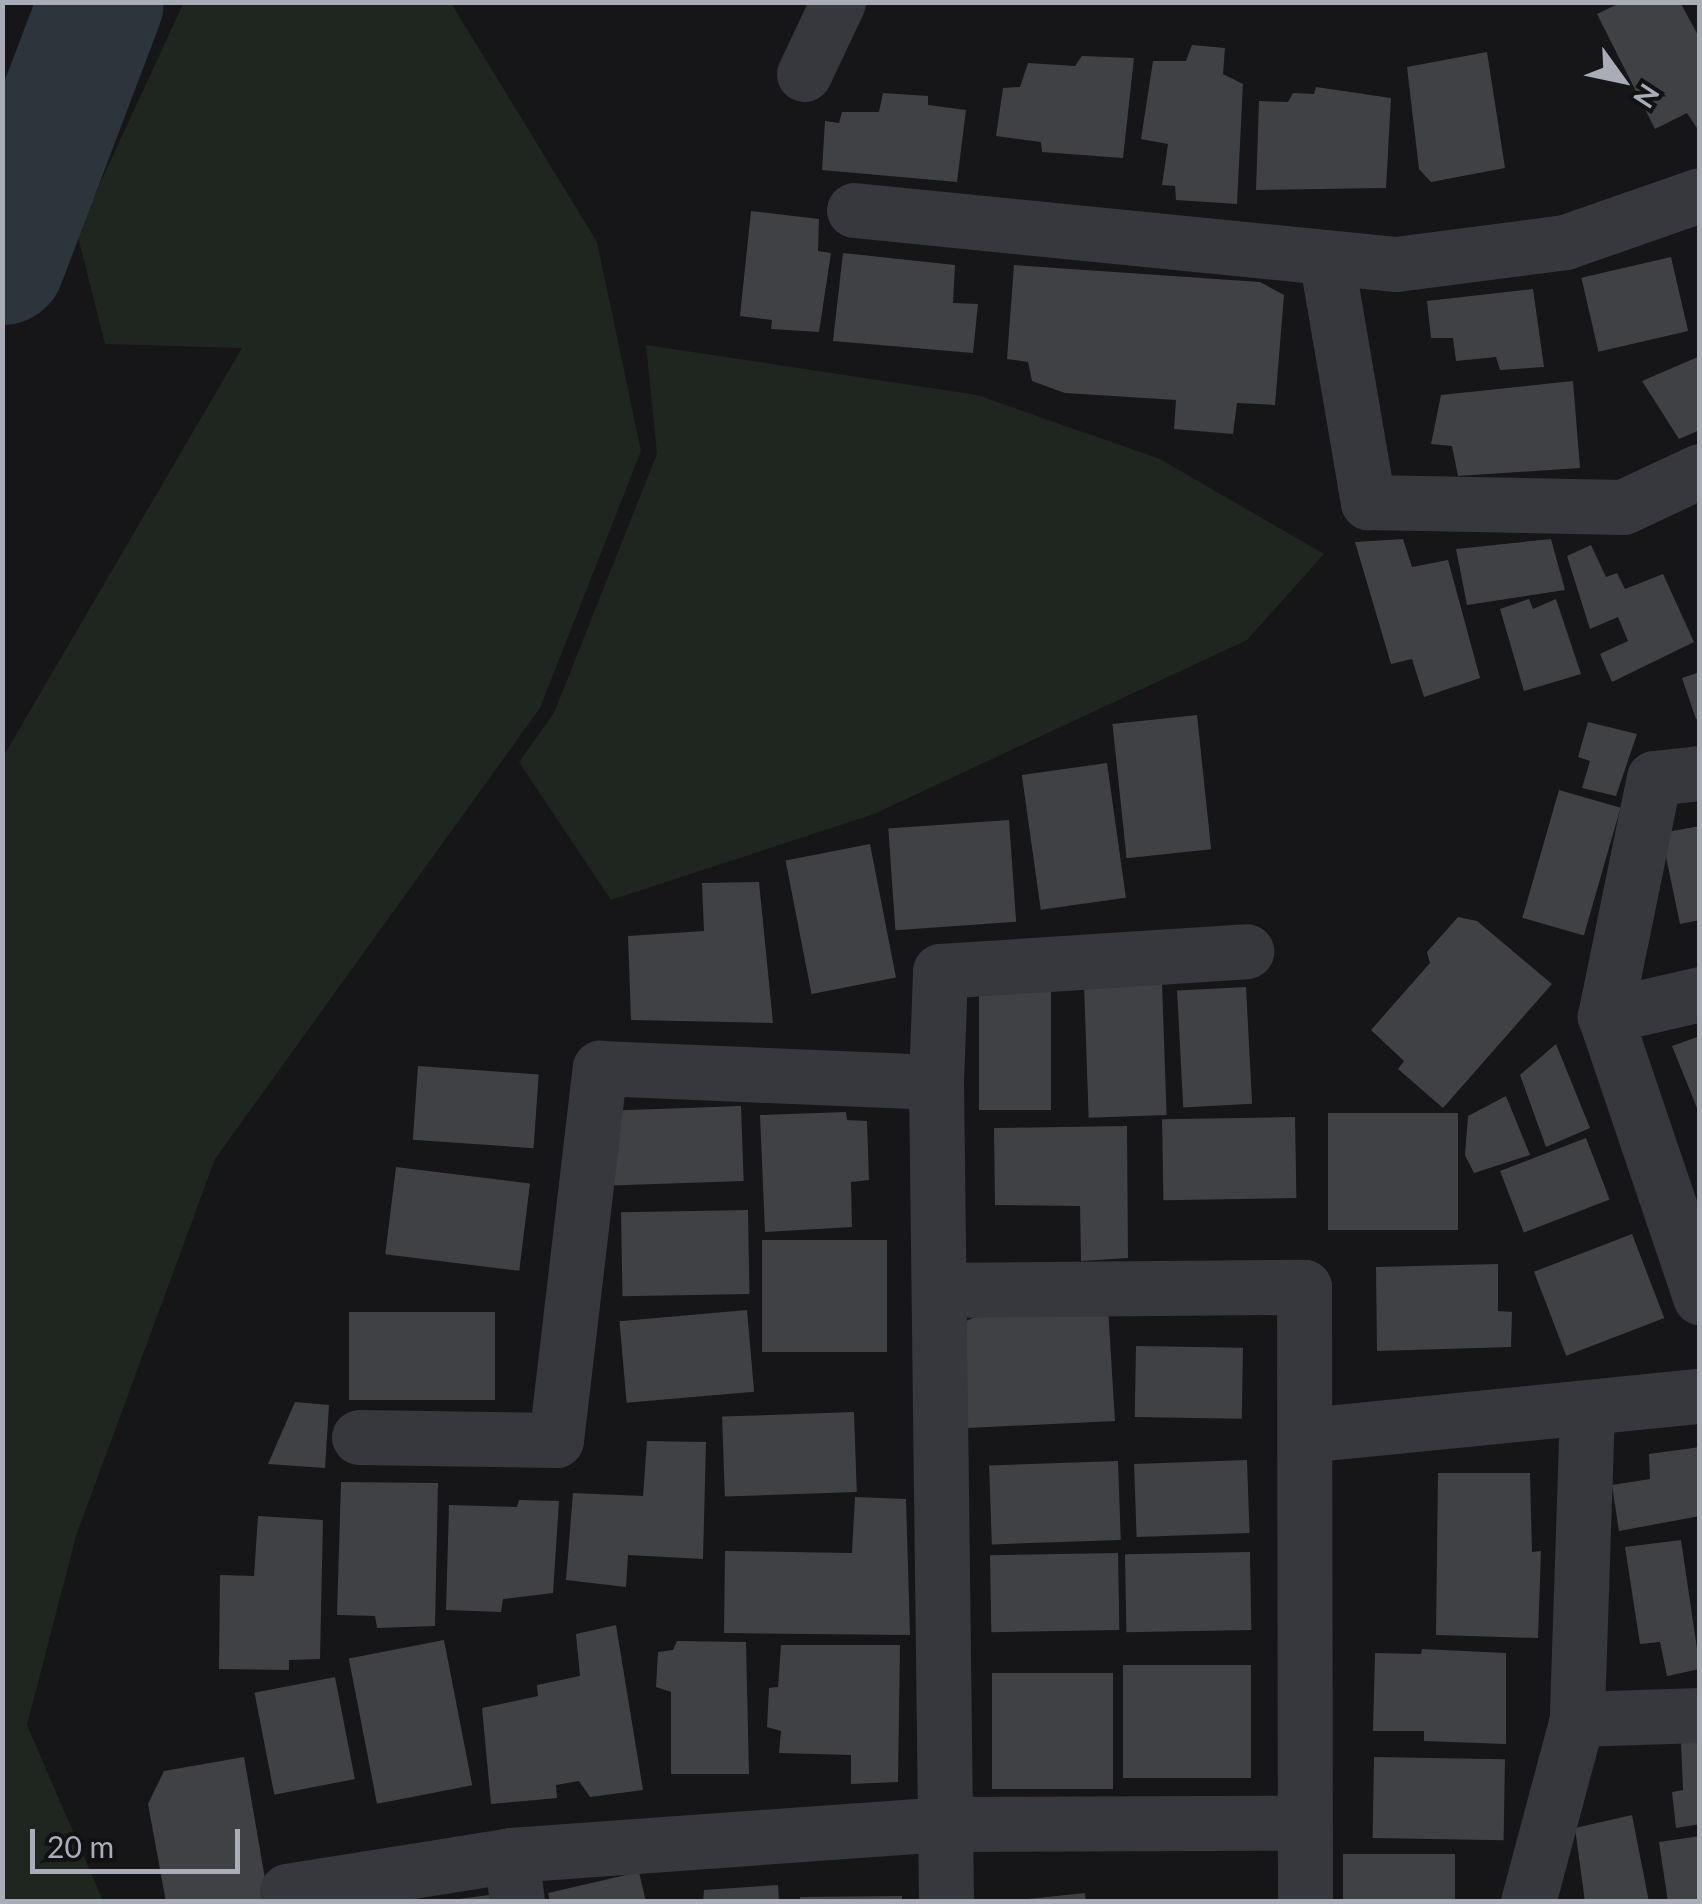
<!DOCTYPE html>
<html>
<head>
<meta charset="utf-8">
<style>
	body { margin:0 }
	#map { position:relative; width:1702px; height:1904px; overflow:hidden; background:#161618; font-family:Lato,sans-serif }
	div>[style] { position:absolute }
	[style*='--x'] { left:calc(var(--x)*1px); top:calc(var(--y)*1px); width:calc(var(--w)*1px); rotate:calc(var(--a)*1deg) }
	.green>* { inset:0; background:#1e261f }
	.river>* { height:125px; margin:-62.5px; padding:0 62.5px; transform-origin:62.5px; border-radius:62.5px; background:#2c353c }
	.building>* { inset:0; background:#404145; transform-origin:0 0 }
	.minor>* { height:55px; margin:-27.5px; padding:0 27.5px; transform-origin:27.5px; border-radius:27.5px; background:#37383d }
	span { translate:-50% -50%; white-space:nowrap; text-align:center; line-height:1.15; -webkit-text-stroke:8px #111113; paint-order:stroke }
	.frame { position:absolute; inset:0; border:5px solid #a8adb8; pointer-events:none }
	.north { position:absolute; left:1572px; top:30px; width:100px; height:100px; -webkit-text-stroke:8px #111113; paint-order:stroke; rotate:123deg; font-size:28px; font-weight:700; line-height:40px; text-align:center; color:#a8adb8 }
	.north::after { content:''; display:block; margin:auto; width:35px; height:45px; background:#a8adb8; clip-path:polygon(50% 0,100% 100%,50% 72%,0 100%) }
	.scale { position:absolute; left:30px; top:1829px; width:210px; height:45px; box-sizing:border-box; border:5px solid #a8adb8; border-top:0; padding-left:12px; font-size:30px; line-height:35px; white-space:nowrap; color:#a8adb8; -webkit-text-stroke:8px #111113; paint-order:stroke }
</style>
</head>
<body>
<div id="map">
	<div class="green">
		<div style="clip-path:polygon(184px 2px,451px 3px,597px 242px,641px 451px,540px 708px,215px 1159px,76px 1536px,27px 1725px,103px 1901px,3px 1901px,3px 757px,242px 348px,105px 344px,77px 233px)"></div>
		<div style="clip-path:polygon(646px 345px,977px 395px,1160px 459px,1324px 554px,1247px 640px,874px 814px,611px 900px,519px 762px,554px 713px,657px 454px)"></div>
	</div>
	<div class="river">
		<div style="--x:2;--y:262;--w:278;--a:-69.2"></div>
	</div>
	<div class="building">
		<div style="clip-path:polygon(1622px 2px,1680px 2px,1700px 39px,1700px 133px,1687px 113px,1655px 129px,1597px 14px)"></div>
		<div style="clip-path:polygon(1192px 45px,1225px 48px,1223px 74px,1243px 84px,1237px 204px,1176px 200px,1175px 186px,1162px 185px,1168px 144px,1141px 139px,1153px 61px,1186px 61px)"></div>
		<div style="clip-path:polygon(1487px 52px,1505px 168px,1431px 182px,1419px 169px,1407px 67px)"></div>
		<div style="clip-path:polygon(1082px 56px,1134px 58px,1123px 158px,1042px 152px,1041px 142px,996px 136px,1003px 88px,1020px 87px,1028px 63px,1075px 66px)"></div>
		<div style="clip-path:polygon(1316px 87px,1391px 98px,1386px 188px,1256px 190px,1259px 101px,1288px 102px,1293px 93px,1314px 94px)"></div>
		<div style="clip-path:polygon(883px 93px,928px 96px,928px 105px,966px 110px,957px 182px,822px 170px,825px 121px,839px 123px,842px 112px,879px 112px)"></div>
		<div style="clip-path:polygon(751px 211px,819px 219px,818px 251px,831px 253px,819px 332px,771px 329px,772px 320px,740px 316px)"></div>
		<div style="clip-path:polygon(843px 253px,955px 265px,953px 303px,978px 304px,973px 353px,833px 341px)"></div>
		<div style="left:1671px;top:257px;width:76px;height:92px;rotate:77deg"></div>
		<div style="clip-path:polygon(1014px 265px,1260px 282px,1284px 295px,1275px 405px,1237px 403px,1233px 434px,1174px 429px,1176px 400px,1065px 393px,1032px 381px,1028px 362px,1007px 359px)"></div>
		<div style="clip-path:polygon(1533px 289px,1544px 367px,1500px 370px,1496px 357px,1456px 361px,1453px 338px,1431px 338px,1427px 301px)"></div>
		<div style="clip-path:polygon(1700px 356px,1700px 430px,1679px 439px,1642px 381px)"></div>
		<div style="clip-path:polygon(1573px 381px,1580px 468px,1458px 476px,1452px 446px,1431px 444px,1441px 395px)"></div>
		<div style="clip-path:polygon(1403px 539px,1412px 567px,1448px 560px,1480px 678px,1424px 697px,1412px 659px,1391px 664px,1355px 542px)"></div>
		<div style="clip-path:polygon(1551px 539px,1565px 590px,1467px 605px,1456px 549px)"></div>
		<div style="clip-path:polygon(1591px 545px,1606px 577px,1617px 573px,1625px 589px,1663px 574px,1694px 642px,1612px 682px,1600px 654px,1628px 641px,1618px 617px,1590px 629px,1567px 556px)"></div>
		<div style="clip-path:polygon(1529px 599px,1533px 609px,1556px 599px,1581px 674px,1524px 691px,1500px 609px)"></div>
		<div style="clip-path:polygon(1700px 672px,1700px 718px,1696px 719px,1682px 678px)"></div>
		<div style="left:1197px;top:715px;width:135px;height:85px;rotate:84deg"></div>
		<div style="clip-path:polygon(1588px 722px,1637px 734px,1616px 796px,1582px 788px,1590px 761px,1578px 757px)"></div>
		<div style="left:1107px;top:763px;width:136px;height:86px;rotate:82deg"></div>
		<div style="left:1559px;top:790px;width:64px;height:133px;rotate:16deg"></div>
		<div style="left:1009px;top:820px;width:102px;height:121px;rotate:86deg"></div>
		<div style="clip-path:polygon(1700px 826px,1700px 920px,1680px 924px,1661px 833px)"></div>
		<div style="left:870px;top:844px;width:136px;height:86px;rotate:79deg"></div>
		<div style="clip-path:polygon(759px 882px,773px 1023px,631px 1020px,628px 936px,704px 931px,702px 883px)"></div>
		<div style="clip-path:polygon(1458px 917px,1477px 921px,1552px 984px,1443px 1108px,1398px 1069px,1404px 1061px,1371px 1030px,1430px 963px,1427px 952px)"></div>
		<div style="left:1162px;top:983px;width:132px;height:78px;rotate:88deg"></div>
		<div style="left:1246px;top:987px;width:117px;height:69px;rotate:87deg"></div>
		<div style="left:979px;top:989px;width:72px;height:121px"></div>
		<div style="clip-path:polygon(1700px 1036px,1700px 1113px,1699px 1113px,1672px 1046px)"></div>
		<div style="clip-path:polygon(1556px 1044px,1590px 1128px,1546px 1147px,1520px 1075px)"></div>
		<div style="left:418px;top:1066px;width:121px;height:74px;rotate:4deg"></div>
		<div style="clip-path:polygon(1506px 1096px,1530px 1155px,1474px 1173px,1465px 1155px,1468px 1116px)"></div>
		<div style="left:741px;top:1106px;width:75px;height:133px;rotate:88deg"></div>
		<div style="clip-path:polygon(846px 1112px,847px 1120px,867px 1121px,869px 1180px,851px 1182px,852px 1227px,765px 1232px,760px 1115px)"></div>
		<div style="left:1458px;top:1113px;width:117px;height:130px;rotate:90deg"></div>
		<div style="left:1295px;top:1117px;width:81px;height:133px;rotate:89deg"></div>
		<div style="clip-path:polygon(1127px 1126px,1128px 1258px,1081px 1261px,1080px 1206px,995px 1205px,994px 1128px)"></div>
		<div style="left:1586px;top:1138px;width:66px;height:92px;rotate:69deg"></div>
		<div style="left:396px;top:1167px;width:135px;height:88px;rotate:7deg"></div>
		<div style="left:748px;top:1210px;width:84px;height:127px;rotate:89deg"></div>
		<div style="left:1632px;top:1234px;width:90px;height:105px;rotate:69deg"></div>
		<div style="left:762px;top:1240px;width:125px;height:112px"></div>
		<div style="clip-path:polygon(1498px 1264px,1498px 1311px,1512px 1312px,1511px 1347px,1377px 1351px,1376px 1267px)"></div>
		<div style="clip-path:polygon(1108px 1308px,1115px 1421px,967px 1428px,966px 1321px,993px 1309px)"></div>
		<div style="left:747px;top:1310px;width:82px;height:128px;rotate:85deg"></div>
		<div style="left:349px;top:1312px;width:146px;height:88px"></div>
		<div style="left:1136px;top:1346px;width:107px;height:71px;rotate:1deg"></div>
		<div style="clip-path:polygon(295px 1402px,329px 1405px,325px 1468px,268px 1464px)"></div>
		<div style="left:854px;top:1412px;width:80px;height:132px;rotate:88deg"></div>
		<div style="clip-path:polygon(647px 1441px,706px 1442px,703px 1559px,628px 1555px,626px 1587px,566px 1580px,573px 1493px,643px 1496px)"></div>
		<div style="clip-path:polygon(1700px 1447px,1700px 1516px,1619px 1531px,1612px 1485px,1650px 1479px,1649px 1454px)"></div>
		<div style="left:1247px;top:1460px;width:73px;height:113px;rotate:88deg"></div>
		<div style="left:1118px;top:1461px;width:79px;height:129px;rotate:88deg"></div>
		<div style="clip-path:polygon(1438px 1473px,1530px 1473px,1532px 1552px,1541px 1551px,1538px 1638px,1436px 1635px)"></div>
		<div style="clip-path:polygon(341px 1482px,438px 1483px,435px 1626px,377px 1628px,375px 1616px,337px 1615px)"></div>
		<div style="clip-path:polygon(855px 1497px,906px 1499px,910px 1635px,724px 1633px,725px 1551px,852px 1553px)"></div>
		<div style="clip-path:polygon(519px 1500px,559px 1501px,553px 1593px,503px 1599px,501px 1612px,446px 1610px,449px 1505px,517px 1507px)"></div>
		<div style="clip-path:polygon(258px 1516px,323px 1520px,320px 1659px,289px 1660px,289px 1670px,219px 1669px,220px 1575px,254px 1576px)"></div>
		<div style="clip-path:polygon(1681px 1540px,1700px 1669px,1667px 1676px,1660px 1642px,1640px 1644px,1625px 1547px)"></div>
		<div style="left:1250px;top:1552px;width:78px;height:125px;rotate:89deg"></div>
		<div style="left:1118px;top:1553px;width:77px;height:128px;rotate:89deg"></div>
		<div style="clip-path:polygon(616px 1625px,643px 1790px,590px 1797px,579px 1781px,556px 1785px,557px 1798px,491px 1804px,482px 1708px,538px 1696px,537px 1685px,580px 1676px,576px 1634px)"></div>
		<div style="left:444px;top:1640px;width:148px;height:97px;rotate:79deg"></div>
		<div style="clip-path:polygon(677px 1641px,746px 1642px,749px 1774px,671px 1774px,671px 1692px,656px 1687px,658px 1652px,673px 1650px)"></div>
		<div style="clip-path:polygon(781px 1645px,900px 1645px,898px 1782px,851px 1784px,851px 1755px,779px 1753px,781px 1731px,767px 1727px,769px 1688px,778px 1687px)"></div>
		<div style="clip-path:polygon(1422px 1649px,1506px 1653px,1506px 1744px,1424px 1741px,1424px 1731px,1373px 1731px,1375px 1653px,1421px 1654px)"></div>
		<div style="left:1123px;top:1665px;width:128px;height:113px"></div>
		<div style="left:1113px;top:1673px;width:116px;height:121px;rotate:90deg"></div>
		<div style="left:335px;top:1677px;width:104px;height:82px;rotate:79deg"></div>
		<div style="clip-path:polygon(1697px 1741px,1700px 1824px,1676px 1828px,1672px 1792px,1683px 1790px,1681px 1742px)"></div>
		<div style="clip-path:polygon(244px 1757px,269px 1902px,166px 1902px,148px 1804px,164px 1771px)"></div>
		<div style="left:1374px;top:1757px;width:131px;height:81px;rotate:1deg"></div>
		<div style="clip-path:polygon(1632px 1815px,1649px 1902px,1585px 1902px,1575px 1828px)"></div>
		<div style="clip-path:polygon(1700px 1836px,1700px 1902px,1668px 1902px,1659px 1842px)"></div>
		<div style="left:1455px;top:1854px;width:48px;height:112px;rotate:90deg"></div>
		<div style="clip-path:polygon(639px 1872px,646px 1902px,550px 1902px,548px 1893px)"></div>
		<div style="clip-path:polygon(778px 1885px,779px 1902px,703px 1902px,704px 1890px)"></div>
		<div style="left:1085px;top:1893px;width:9px;height:113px;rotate:84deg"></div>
		<div style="clip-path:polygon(489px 1895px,491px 1902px,459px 1902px,459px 1899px)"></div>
		<div style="clip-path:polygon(902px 1896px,902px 1902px,800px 1902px,800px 1897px)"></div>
	</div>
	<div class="minor">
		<div style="--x:804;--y:74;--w:80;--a:-64.7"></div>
		<div style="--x:854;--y:210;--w:545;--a:5.69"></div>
		<div style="--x:1396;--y:264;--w:170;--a:-7.4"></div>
		<div style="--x:1565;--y:242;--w:143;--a:-19.2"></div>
		<div style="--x:1326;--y:257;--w:249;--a:80.3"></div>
		<div style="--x:1368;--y:502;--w:255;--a:1.1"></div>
		<div style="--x:1623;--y:507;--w:85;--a:-25.1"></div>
		<div style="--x:1700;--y:994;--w:98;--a:167"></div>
		<div style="--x:1605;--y:1016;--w:297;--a:71.3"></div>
		<div style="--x:1605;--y:1016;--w:243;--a:-78.4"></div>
		<div style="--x:1654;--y:778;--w:46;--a:-6.2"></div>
		<div style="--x:936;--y:1082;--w:111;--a:-87.9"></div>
		<div style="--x:940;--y:971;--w:307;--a:-3.7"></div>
		<div style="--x:940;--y:1290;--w:364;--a:-0.5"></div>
		<div style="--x:1304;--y:1287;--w:615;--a:89.91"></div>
		<div style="--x:1587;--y:1410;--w:309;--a:91.9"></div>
		<div style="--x:1577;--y:1719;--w:123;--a:-1.9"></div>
		<div style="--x:1306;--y:1435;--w:396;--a:-5.7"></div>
		<div style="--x:359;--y:1437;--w:197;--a:0.9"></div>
		<div style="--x:556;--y:1440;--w:375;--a:-83.3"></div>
		<div style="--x:600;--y:1068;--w:336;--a:2.4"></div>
		<div style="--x:936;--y:1082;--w:820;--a:89.3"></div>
		<div style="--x:511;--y:1855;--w:47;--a:82.7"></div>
		<div style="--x:287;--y:1891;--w:227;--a:-9.1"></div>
		<div style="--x:511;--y:1855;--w:436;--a:-4.1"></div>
		<div style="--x:946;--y:1824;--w:357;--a:-0.2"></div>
		<div style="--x:1528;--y:1902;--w:189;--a:-75"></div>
	</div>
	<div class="frame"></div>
	<div class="north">N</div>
	<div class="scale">20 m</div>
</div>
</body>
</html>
